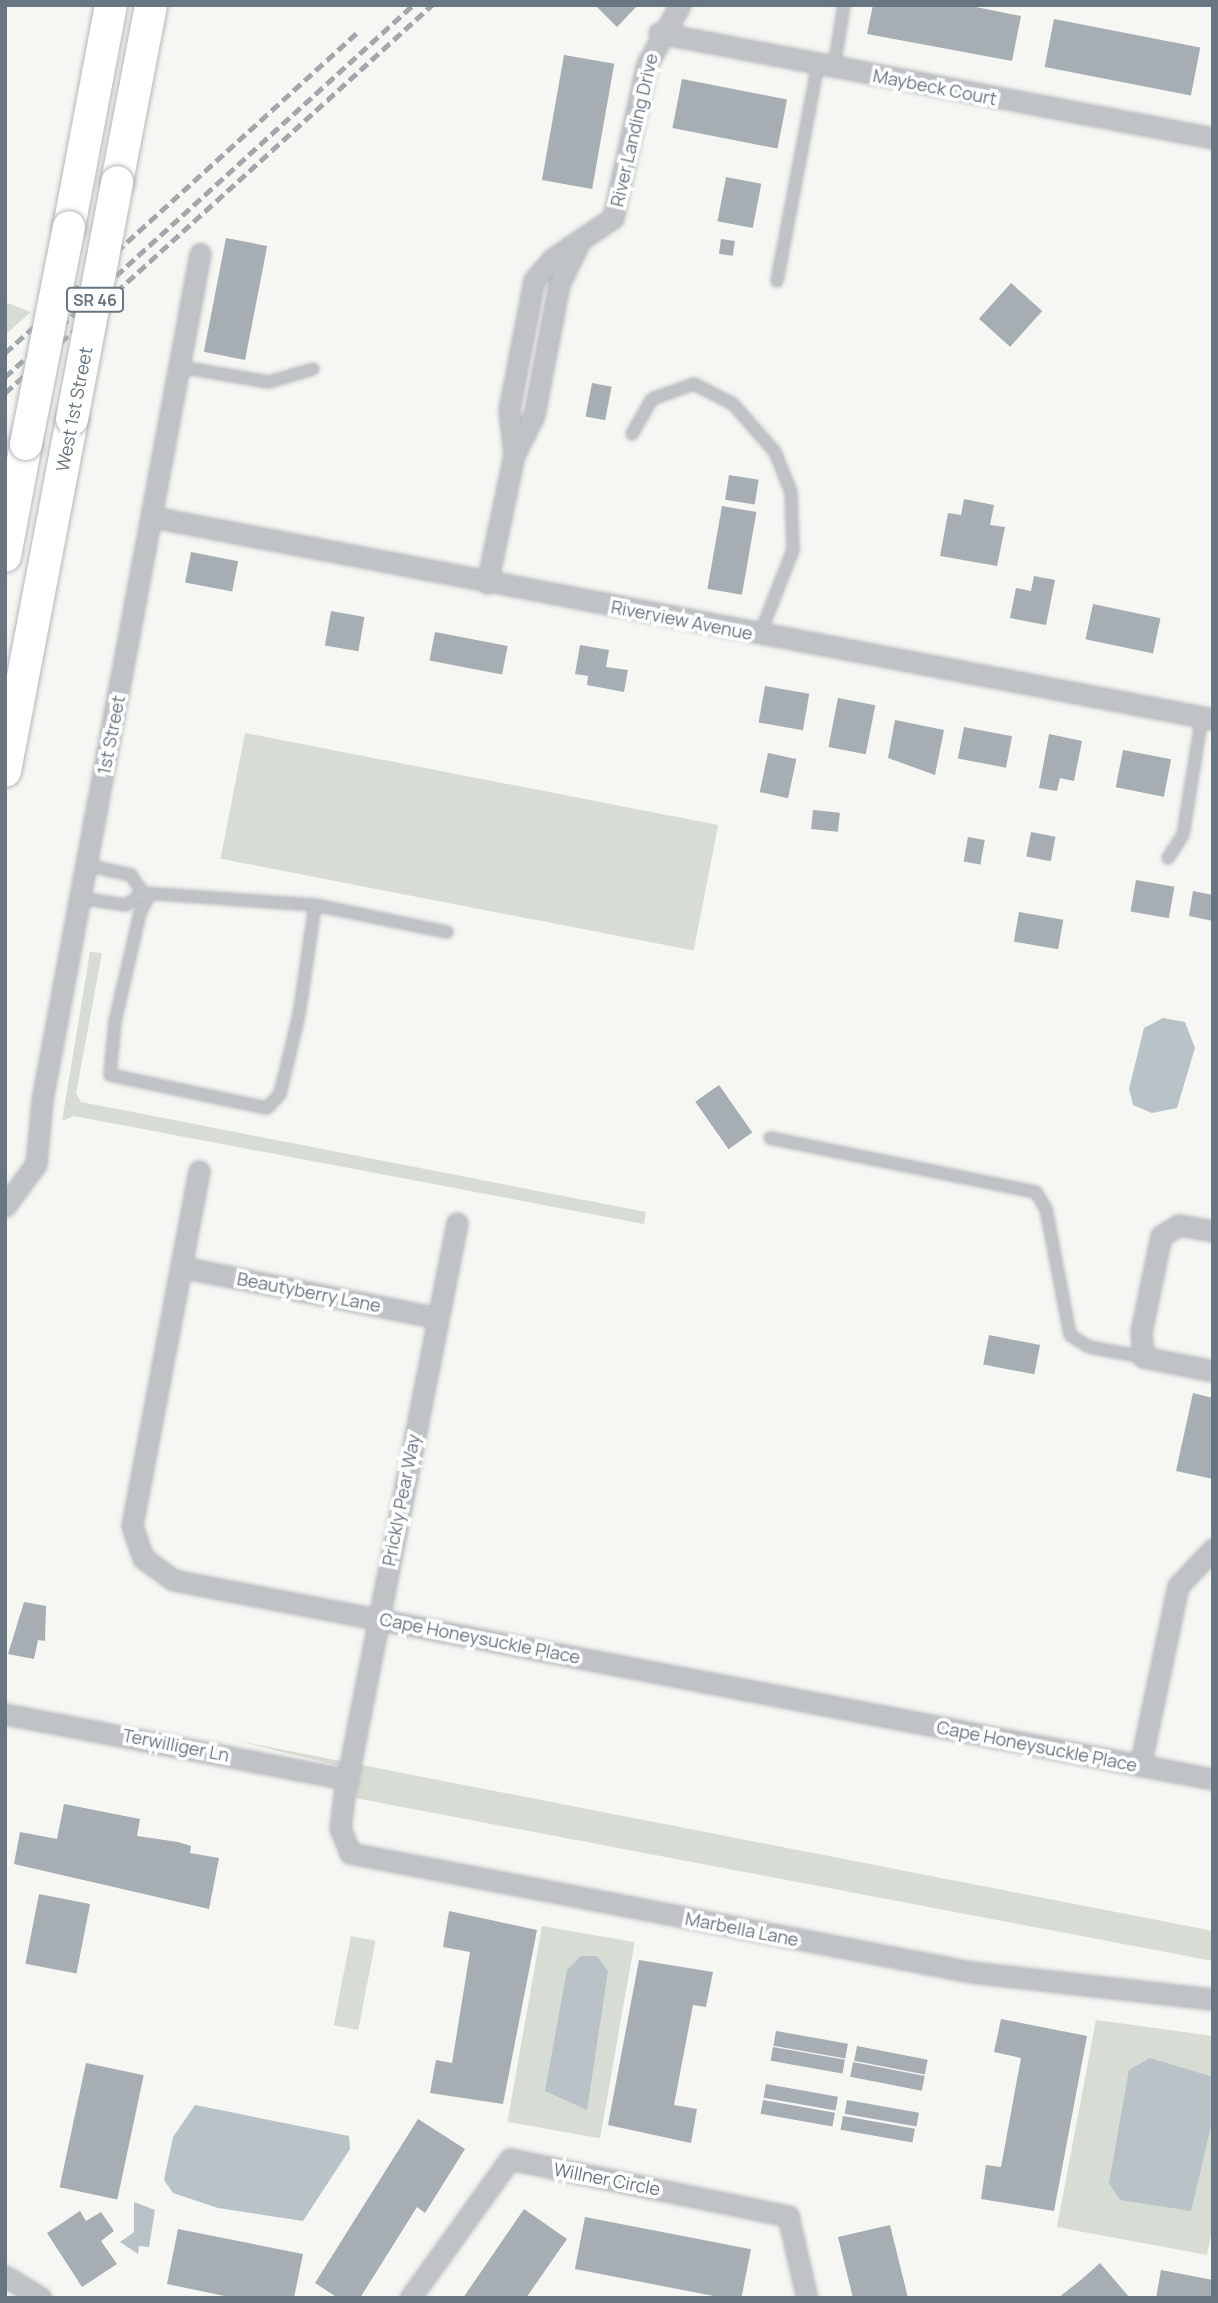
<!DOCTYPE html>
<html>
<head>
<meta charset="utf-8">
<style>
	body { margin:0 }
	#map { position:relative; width:1218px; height:2303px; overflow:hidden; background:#f6f6f3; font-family:Manrope,sans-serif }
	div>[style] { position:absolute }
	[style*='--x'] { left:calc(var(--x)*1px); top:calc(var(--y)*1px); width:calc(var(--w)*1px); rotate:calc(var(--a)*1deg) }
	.green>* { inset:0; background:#d7dcd4; transform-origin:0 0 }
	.water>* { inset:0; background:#b9c2c7 }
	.building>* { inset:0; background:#a7aeb3; transform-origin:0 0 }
	.roads { filter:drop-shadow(0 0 2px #b3b7ba) drop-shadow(0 0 2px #b3b7ba) }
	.lane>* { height:10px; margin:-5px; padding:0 5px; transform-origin:5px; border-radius:5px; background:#bfc3c6 }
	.street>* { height:19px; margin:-9.5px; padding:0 9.5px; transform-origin:9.5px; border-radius:9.5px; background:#bfc3c6 }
	.primary>* { height:32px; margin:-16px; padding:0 16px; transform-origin:16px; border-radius:16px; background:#fff }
	.rail>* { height:5px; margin-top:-2.5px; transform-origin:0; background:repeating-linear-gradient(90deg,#a1a7ab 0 10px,transparent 0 15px) }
	.bridges { filter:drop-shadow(0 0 2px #b3b7ba) drop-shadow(0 0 2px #b3b7ba) }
	.primary-bridge>* { height:32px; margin:-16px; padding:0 16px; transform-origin:16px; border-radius:16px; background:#fff }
	span { translate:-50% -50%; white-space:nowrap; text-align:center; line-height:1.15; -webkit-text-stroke:7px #fff; paint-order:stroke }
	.shield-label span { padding:2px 5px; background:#fff; border:2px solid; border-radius:5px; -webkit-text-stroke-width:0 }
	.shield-label { font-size:16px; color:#687681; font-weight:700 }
	.street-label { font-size:18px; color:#687681 }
	.frame { position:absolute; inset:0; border:7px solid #687681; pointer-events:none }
</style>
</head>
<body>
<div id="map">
	<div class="green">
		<div style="clip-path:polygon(5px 302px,31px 312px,5px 335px)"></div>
		<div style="left:245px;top:733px;width:482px;height:128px;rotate:11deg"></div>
		<div style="clip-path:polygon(90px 952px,102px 953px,76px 1093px,81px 1102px,646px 1212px,644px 1224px,74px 1116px,62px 1121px)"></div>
		<div style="clip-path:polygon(238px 1741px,1213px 1931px,1213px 1961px,355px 1798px,360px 1771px)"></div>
		<div style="left:542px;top:1926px;width:94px;height:199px;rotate:10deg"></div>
		<div style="left:351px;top:1936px;width:25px;height:91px;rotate:11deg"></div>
		<div style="clip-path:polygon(1096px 2020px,1213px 2036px,1213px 2225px,1207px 2255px,1057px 2227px)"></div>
	</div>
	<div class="water">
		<div style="clip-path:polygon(1163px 1018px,1185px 1022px,1195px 1048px,1177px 1108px,1152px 1113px,1133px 1105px,1129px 1089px,1144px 1028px)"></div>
		<div style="clip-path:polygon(581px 1956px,597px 1956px,608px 1971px,587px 2110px,545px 2091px,567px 1970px)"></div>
		<div style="clip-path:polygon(1150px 2058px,1213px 2077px,1213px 2118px,1191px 2211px,1120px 2200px,1109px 2183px,1129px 2070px)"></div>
		<div style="clip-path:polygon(195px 2105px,349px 2136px,350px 2149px,303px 2221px,218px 2208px,173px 2193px,164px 2180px,173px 2137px)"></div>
		<div style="clip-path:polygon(134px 2202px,155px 2210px,149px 2247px,139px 2246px,138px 2254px,120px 2242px,134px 2232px)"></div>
	</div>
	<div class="building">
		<div style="clip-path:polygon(595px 5px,638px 5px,617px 27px)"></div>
		<div style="clip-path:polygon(873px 5px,966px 5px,1021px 16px,1012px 61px,867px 34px)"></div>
		<div style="left:1054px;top:19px;width:149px;height:49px;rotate:11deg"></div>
		<div style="left:564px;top:55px;width:51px;height:127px;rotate:10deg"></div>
		<div style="left:682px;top:79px;width:107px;height:50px;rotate:11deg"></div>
		<div style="left:726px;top:177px;width:36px;height:45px;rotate:11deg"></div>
		<div style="left:226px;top:238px;width:42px;height:116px;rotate:11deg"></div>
		<div style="left:721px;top:239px;width:14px;height:15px;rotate:8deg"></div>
		<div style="left:1011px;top:283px;width:42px;height:48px;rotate:42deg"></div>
		<div style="left:592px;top:383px;width:20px;height:34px;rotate:11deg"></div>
		<div style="left:729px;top:475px;width:30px;height:25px;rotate:9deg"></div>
		<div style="clip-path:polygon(964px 499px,994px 505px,990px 525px,1005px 527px,997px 566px,940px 556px,948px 513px,961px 515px)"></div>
		<div style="left:722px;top:506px;width:35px;height:84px;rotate:10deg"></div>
		<div style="left:191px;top:552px;width:48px;height:31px;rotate:11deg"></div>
		<div style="clip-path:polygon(1034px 576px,1055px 580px,1046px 625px,1010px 618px,1016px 588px,1031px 591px)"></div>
		<div style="left:1093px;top:604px;width:69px;height:36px;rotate:12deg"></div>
		<div style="left:331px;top:611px;width:34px;height:35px;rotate:10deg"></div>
		<div style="left:435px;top:632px;width:74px;height:29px;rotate:11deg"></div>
		<div style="clip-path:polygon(580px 645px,609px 650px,606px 667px,628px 670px,624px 692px,587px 685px,588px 676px,575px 674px)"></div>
		<div style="left:765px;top:686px;width:45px;height:37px;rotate:10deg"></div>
		<div style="left:838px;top:698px;width:38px;height:50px;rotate:11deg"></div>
		<div style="clip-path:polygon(895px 720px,944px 730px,935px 775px,888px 758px)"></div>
		<div style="left:964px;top:727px;width:49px;height:32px;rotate:11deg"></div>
		<div style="clip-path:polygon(1049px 734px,1082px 741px,1074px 781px,1060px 778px,1057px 791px,1039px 788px)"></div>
		<div style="left:1123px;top:750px;width:49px;height:38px;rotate:11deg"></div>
		<div style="left:768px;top:753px;width:29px;height:40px;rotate:12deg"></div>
		<div style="left:813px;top:810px;width:27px;height:19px;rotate:6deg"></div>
		<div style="left:1031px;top:832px;width:25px;height:25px;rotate:11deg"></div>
		<div style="left:968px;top:837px;width:17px;height:25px;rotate:10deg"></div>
		<div style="left:1136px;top:880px;width:39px;height:32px;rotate:10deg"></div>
		<div style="clip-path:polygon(1193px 891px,1213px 895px,1213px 921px,1189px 916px)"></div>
		<div style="left:1019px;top:912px;width:45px;height:30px;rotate:10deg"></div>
		<div style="left:719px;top:1085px;width:58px;height:29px;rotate:55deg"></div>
		<div style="left:989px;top:1335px;width:52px;height:30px;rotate:11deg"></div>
		<div style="clip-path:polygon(1193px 1393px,1213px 1398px,1213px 1479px,1176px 1471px)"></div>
		<div style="clip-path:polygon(24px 1602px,46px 1606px,45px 1641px,38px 1640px,34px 1659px,8px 1654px)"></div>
		<div style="clip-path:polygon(64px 1804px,140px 1819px,137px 1836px,178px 1842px,191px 1846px,190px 1853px,219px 1858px,209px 1909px,14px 1864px,20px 1832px,57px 1839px)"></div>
		<div style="left:39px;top:1894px;width:52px;height:71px;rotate:11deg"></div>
		<div style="clip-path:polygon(449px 1911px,537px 1930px,503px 2104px,430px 2093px,436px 2060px,452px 2063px,470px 1952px,443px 1947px)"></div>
		<div style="clip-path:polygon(639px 1960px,713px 1972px,706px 2007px,693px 2005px,674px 2105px,697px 2109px,691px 2143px,608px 2125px)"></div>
		<div style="clip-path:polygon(1001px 2019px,1087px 2036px,1054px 2211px,981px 2199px,986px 2165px,1001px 2167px,1021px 2058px,994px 2052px)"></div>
		<div style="left:776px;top:2031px;width:73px;height:15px;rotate:10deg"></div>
		<div style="left:857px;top:2046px;width:72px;height:15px;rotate:11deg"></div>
		<div style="left:773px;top:2047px;width:73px;height:14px;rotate:10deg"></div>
		<div style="left:853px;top:2062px;width:73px;height:15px;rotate:11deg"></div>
		<div style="left:86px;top:2063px;width:59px;height:127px;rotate:12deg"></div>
		<div style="left:766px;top:2084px;width:73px;height:14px;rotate:10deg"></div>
		<div style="left:763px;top:2100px;width:73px;height:14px;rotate:10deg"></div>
		<div style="left:847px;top:2100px;width:73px;height:14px;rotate:10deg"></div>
		<div style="left:843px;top:2116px;width:73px;height:14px;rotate:10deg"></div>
		<div style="clip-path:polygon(418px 2119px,465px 2149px,425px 2213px,417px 2207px,360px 2298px,338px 2298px,315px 2283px)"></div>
		<div style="clip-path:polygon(524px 2209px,567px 2239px,526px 2298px,463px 2298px)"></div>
		<div style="clip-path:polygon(80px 2211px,86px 2221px,101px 2212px,114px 2231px,101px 2241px,117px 2264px,82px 2287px,47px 2233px)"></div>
		<div style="left:585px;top:2217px;width:169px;height:53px;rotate:11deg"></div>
		<div style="clip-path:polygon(890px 2225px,908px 2298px,853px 2298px,838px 2237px)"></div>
		<div style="clip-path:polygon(178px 2229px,303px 2254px,294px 2298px,234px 2298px,167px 2284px)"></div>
		<div style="clip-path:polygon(1100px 2263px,1130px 2298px,1058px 2298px,1082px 2279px)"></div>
		<div style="clip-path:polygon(1161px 2270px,1213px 2280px,1213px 2298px,1156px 2298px)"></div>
	</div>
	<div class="roads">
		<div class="lane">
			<div style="--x:834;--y:67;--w:63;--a:-80.8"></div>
			<div style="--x:777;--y:281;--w:220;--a:-79.3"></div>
			<div style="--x:180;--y:367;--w:90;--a:9.6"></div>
			<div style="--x:269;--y:382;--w:46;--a:-16.5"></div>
			<div style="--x:632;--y:434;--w:40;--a:-60.3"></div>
			<div style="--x:652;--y:399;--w:45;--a:-19.7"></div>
			<div style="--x:694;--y:384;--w:44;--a:27.1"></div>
			<div style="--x:733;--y:404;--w:64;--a:48.8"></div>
			<div style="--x:775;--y:452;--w:43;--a:68.2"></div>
			<div style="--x:791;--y:492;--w:58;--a:88"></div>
			<div style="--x:793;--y:550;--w:90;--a:111.4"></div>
			<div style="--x:1168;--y:858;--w:27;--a:-57"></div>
			<div style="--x:1183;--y:835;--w:120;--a:-80.9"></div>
			<div style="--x:143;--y:893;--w:172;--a:4"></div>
			<div style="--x:315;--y:905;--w:135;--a:11.6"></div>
			<div style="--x:150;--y:894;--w:21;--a:118"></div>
			<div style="--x:140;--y:913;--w:111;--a:103"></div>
			<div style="--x:115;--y:1021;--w:54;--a:95.3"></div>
			<div style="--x:110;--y:1075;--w:160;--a:11.9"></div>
			<div style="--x:267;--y:1108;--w:19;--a:-47"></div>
			<div style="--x:280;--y:1094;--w:81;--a:-76.5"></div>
			<div style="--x:299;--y:1015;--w:111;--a:-81.7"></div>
			<div style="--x:80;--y:898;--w:47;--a:8.7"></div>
			<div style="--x:126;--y:905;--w:21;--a:-35"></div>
			<div style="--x:143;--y:893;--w:22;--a:-124"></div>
			<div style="--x:131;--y:875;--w:46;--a:-167.5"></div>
			<div style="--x:770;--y:1138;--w:271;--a:11.5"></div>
			<div style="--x:1036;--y:1192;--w:20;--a:60"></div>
			<div style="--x:1046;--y:1209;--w:128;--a:79.2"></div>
			<div style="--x:1070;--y:1335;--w:22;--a:32"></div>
			<div style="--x:1089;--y:1347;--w:55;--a:10.5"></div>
		</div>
		<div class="street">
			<div style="--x:659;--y:33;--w:564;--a:10.73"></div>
			<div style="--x:514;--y:455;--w:45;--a:-96.3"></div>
			<div style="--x:509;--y:410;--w:132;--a:-79.1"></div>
			<div style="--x:534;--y:280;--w:28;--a:-49"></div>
			<div style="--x:552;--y:259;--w:73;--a:-33.9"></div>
			<div style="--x:613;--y:218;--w:158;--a:-77.6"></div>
			<div style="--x:647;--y:64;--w:68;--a:-60.8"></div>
			<div style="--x:152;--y:517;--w:1080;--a:10.78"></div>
			<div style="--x:487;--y:583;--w:131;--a:-78.1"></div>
			<div style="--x:514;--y:455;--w:45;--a:-63.4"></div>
			<div style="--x:534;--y:415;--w:133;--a:-79.2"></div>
			<div style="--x:559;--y:284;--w:43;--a:-64"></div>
			<div style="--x:199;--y:1171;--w:361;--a:100.7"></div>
			<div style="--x:132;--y:1526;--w:34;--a:71"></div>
			<div style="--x:143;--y:1558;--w:37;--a:36"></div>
			<div style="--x:173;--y:1580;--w:1058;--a:10.84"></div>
			<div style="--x:5;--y:1206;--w:52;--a:-53.6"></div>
			<div style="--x:36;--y:1164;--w:64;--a:-84.6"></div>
			<div style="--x:42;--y:1100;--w:861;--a:-79.42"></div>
			<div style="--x:457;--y:1223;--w:584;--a:101.16"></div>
			<div style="--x:344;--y:1796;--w:32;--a:97"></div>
			<div style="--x:340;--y:1828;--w:27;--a:68"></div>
			<div style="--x:350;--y:1853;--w:632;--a:10.85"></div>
			<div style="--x:971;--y:1972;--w:244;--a:6.4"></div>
			<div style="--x:1213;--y:1231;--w:35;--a:-170"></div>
			<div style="--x:1179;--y:1225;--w:21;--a:149"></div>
			<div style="--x:1161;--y:1236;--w:98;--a:101.8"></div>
			<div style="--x:1141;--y:1332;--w:25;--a:85"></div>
			<div style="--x:1143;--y:1357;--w:71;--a:11.3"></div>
			<div style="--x:181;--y:1267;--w:262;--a:11.2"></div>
			<div style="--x:5;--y:1714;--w:348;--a:10.8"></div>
			<div style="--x:1140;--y:1766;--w:184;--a:-78.1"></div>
			<div style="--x:1178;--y:1586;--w:51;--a:-46.6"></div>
			<div style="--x:5;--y:2276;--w:42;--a:31.4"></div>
			<div style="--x:410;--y:2298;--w:171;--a:-54.3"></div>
			<div style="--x:510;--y:2159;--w:284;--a:11.6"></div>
			<div style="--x:788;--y:2216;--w:84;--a:77"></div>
		</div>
		<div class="primary">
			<div style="--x:117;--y:182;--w:180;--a:-79.1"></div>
			<div style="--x:69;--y:227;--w:226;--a:-79.3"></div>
			<div style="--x:5;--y:556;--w:114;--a:-79.4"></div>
			<div style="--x:5;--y:771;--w:358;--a:-79.2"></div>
		</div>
	</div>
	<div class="rail">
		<div style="--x:5;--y:353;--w:479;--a:-42.3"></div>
		<div style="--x:5;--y:377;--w:552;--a:-42.36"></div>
		<div style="--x:5;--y:393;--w:577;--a:-42.26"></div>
	</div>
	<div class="bridges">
		<div class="primary-bridge">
			<div style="--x:72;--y:419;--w:241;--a:-79.2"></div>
			<div style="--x:26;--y:444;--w:221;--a:-78.8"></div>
		</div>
	</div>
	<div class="shield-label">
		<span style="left:95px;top:300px">SR 46</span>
	</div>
	<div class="street-label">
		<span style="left:935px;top:87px;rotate:11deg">Maybeck Court</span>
		<span style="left:634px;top:130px;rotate:-77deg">River Landing Drive</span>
		<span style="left:74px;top:409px;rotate:-79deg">West 1st Street</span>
		<span style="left:682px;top:620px;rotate:11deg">Riverview Avenue</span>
		<span style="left:111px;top:735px;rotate:-79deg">1st Street</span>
		<span style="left:309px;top:1292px;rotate:11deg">Beautyberry Lane</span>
		<span style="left:401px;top:1500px;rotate:-79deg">Prickly Pear Way</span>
		<span style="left:480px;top:1638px;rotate:11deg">Cape Honeysuckle Place</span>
		<span style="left:176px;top:1745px;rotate:11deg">Terwilliger Ln</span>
		<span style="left:1037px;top:1746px;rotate:11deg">Cape Honeysuckle Place</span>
		<span style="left:742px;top:1929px;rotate:11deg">Marbella Lane</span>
		<span style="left:607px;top:2179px;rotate:11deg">Willner Circle</span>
	</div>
	<div class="frame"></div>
</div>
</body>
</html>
